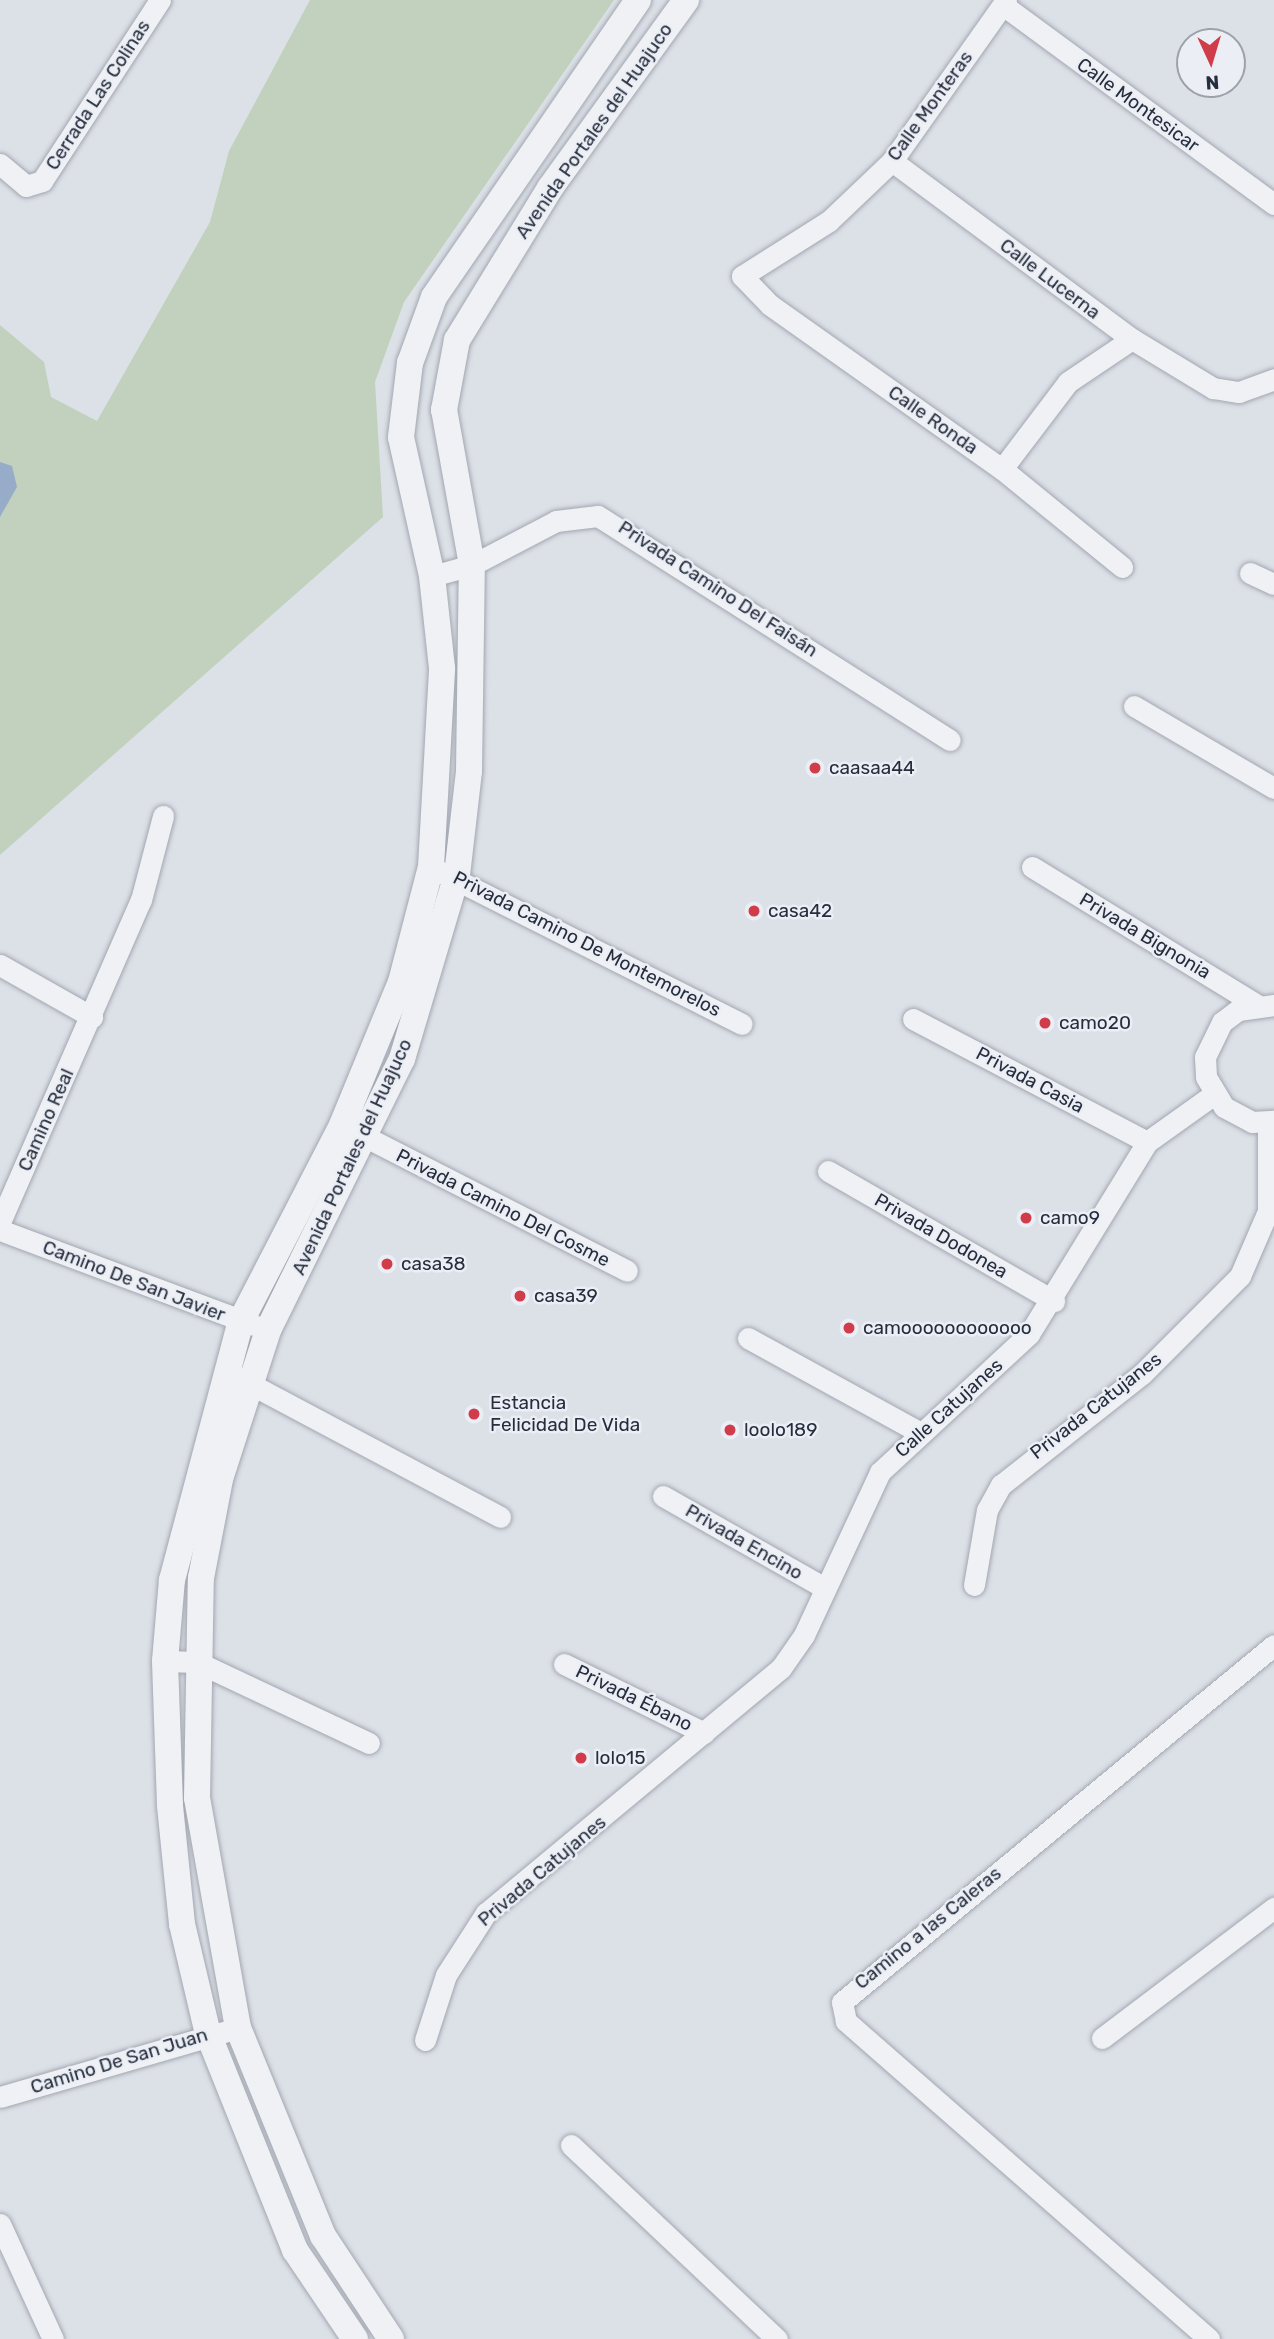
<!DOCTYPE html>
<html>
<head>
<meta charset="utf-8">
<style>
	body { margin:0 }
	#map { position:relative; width:1274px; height:2339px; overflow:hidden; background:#dce0e7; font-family:Rubik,sans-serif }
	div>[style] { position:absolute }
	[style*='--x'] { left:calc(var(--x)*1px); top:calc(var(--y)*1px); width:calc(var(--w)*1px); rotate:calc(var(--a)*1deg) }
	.green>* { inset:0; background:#c1d1bd }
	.water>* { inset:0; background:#96acc8 }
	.roads { filter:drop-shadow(0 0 2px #a2a7b1) drop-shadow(0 0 2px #a2a7b1) }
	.minor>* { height:21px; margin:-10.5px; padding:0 10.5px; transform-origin:10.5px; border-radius:10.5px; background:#eff1f5 }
	.tertiary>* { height:26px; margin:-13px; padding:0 13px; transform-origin:13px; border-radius:13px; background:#eff1f5 }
	.dots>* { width:19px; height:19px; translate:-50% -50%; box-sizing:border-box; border:4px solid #ebeff5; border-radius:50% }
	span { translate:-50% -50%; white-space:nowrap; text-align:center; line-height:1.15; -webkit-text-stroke:5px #ebeff5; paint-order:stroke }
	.street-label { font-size:19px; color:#262d3d }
	.poi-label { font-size:19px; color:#262d3d }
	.left { translate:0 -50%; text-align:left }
	.north { position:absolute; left:1176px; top:28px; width:70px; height:70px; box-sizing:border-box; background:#ebeff5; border:2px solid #9ca1ab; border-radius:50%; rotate:176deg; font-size:19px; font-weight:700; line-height:28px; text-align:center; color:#262d3d }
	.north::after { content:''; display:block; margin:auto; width:24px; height:32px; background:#d13c4b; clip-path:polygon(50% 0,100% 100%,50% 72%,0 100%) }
</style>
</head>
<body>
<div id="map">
	<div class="green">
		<div style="clip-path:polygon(310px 0,614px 0,404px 302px,375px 382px,383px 517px,0 855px,0 325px,44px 362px,51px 397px,97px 421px,210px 222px,229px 151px)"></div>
	</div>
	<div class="water">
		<div style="clip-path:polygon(0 462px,12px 466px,17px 487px,0 517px)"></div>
	</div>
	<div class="roads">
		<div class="minor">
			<div style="--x:1006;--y:0;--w:197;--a:125.3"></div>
			<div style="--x:892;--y:161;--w:87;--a:136.4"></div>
			<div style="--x:829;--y:221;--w:103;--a:147.7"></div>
			<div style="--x:742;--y:276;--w:40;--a:46"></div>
			<div style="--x:770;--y:305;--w:284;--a:35.3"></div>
			<div style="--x:1002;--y:469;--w:155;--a:39.2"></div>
			<div style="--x:1003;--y:5;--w:336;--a:36.3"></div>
			<div style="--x:892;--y:161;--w:299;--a:36.6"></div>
			<div style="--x:1132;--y:339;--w:95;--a:31.2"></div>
			<div style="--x:1213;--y:388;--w:26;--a:9"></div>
			<div style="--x:1239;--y:392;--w:37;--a:-20"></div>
			<div style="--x:0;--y:164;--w:34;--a:40"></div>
			<div style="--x:26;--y:186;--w:17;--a:-17"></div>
			<div style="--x:42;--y:181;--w:216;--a:-56.9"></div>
			<div style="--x:1002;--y:469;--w:109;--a:-52.8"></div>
			<div style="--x:1068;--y:382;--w:77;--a:-33.9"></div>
			<div style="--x:1250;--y:573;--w:26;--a:25"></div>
			<div style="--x:432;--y:576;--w:41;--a:-15.4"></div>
			<div style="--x:472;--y:565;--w:95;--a:-27.6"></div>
			<div style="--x:556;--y:521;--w:42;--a:-6.8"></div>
			<div style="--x:598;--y:516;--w:417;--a:32.5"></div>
			<div style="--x:1134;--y:706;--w:162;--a:30.4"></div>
			<div style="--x:431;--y:867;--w:348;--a:26.8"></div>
			<div style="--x:1032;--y:867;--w:264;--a:31.5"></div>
			<div style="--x:0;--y:965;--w:106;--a:29.5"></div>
			<div style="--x:1274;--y:1005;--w:36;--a:172"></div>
			<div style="--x:1238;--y:1010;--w:20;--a:143"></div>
			<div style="--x:1222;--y:1022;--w:39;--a:116"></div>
			<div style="--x:1205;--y:1057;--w:20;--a:87"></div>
			<div style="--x:1206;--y:1077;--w:35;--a:59"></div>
			<div style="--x:1224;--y:1107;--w:32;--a:28"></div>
			<div style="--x:1252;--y:1122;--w:22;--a:-3"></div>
			<div style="--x:913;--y:1019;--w:264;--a:27.7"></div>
			<div style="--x:350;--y:1129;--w:311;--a:27.1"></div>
			<div style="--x:828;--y:1171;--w:261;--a:29.9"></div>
			<div style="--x:0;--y:1222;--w:352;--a:-66.4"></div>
			<div style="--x:141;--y:900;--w:87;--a:-75.3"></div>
			<div style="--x:0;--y:1230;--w:271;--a:20.5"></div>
			<div style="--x:748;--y:1338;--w:195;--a:28.8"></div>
			<div style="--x:237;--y:1377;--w:298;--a:28"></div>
			<div style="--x:663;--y:1496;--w:186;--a:29.6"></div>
			<div style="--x:974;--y:1585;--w:76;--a:-80.2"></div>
			<div style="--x:987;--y:1510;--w:29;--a:-61"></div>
			<div style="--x:1001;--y:1485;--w:179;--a:-38.2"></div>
			<div style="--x:1142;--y:1374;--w:139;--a:-45"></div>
			<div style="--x:1240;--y:1276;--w:71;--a:-66.7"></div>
			<div style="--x:1268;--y:1211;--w:88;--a:-90"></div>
			<div style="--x:165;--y:1661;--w:32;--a:2"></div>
			<div style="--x:197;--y:1662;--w:190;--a:25.2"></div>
			<div style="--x:564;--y:1664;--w:156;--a:26.2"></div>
			<div style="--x:1102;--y:2038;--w:216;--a:-37.1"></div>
			<div style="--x:425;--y:2040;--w:68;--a:-72.1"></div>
			<div style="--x:446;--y:1975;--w:74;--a:-57.2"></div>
			<div style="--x:486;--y:1913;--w:383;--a:-39.7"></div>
			<div style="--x:781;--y:1668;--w:40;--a:-55.1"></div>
			<div style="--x:804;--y:1635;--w:180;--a:-65"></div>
			<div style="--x:880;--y:1472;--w:203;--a:-42.8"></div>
			<div style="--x:1029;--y:1334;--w:225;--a:-58.4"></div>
			<div style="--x:1147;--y:1142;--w:81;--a:-35.5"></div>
			<div style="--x:0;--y:2097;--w:248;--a:-16.2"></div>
			<div style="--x:571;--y:2145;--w:283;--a:43.3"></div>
			<div style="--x:0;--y:2224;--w:127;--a:65.3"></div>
			<div style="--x:1209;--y:2339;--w:483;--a:-138.8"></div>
			<div style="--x:846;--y:2021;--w:19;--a:-102"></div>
			<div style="--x:842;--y:2002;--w:560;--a:-39.57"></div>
		</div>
		<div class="tertiary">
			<div style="--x:355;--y:2339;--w:107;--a:-124"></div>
			<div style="--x:295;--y:2250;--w:233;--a:-111.9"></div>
			<div style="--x:208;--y:2034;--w:113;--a:-103.3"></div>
			<div style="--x:182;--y:1924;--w:120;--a:-95.8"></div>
			<div style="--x:170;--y:1805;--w:144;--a:-92"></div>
			<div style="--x:165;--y:1661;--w:81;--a:-85.1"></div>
			<div style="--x:172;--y:1580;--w:268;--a:-75.1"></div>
			<div style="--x:241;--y:1321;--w:220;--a:-62.7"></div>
			<div style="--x:342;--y:1125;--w:155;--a:-67.6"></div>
			<div style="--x:401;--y:982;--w:119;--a:-75.4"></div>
			<div style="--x:431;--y:867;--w:199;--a:-86.8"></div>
			<div style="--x:442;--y:668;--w:93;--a:-96.2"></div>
			<div style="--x:432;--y:576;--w:142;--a:-102.6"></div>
			<div style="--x:401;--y:437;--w:75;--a:-83.1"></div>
			<div style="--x:410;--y:363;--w:70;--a:-70"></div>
			<div style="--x:434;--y:297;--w:360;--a:-55.5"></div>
			<div style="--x:391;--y:2339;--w:123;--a:-123.4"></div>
			<div style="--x:323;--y:2236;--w:225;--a:-112.2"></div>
			<div style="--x:238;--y:2028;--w:234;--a:-100.1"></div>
			<div style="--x:197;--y:1798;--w:220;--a:-89"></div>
			<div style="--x:201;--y:1578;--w:101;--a:-79.1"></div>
			<div style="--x:220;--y:1479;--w:157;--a:-72.1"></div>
			<div style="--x:268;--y:1330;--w:302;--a:-63.7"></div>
			<div style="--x:402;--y:1059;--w:192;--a:-73.4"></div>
			<div style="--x:457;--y:875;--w:105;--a:-83.4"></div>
			<div style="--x:469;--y:771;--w:206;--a:-89.2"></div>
			<div style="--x:472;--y:565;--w:158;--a:-100.2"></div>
			<div style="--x:444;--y:410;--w:71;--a:-79.5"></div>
			<div style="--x:457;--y:340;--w:178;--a:-58.5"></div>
			<div style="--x:550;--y:188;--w:232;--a:-54.1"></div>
		</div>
	</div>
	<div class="dots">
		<div style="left:815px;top:768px;background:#d13c4b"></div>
		<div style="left:754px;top:911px;background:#d13c4b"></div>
		<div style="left:1045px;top:1023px;background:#d13c4b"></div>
		<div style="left:1026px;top:1218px;background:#d13c4b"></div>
		<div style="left:387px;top:1264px;background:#d13c4b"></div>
		<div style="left:520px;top:1296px;background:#d13c4b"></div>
		<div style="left:849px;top:1328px;background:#d13c4b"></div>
		<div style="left:474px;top:1414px;background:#d13c4b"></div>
		<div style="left:730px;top:1430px;background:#d13c4b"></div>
		<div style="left:581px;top:1758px;background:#d13c4b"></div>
	</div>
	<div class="street-label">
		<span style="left:98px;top:95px;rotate:-57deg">Cerrada Las Colinas</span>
		<span style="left:1138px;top:105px;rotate:36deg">Calle Montesicar</span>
		<span style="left:930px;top:106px;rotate:-54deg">Calle Monteras</span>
		<span style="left:594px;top:131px;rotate:-55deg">Avenida Portales del Huajuco</span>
		<span style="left:1050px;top:279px;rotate:37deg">Calle Lucerna</span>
		<span style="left:933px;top:420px;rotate:35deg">Calle Ronda</span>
		<span style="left:718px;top:589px;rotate:33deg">Privada Camino Del Faisán</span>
		<span style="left:1145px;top:936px;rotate:31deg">Privada Bignonia</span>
		<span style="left:587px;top:944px;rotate:27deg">Privada Camino De Montemorelos</span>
		<span style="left:1030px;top:1080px;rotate:28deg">Privada Casia</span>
		<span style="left:46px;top:1120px;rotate:-66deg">Camino Real</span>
		<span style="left:352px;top:1157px;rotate:-65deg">Avenida Portales del Huajuco</span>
		<span style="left:503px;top:1208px;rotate:27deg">Privada Camino Del Cosme</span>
		<span style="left:941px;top:1236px;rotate:30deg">Privada Dodonea</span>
		<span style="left:134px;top:1281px;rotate:21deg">Camino De San Javier</span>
		<span style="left:1096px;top:1406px;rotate:-38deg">Privada Catujanes</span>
		<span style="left:949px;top:1408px;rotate:-42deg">Calle Catujanes</span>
		<span style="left:744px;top:1542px;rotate:30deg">Privada Encino</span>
		<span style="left:634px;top:1698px;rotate:26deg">Privada Ébano</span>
		<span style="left:542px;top:1871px;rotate:-40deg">Privada Catujanes</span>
		<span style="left:928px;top:1928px;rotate:-39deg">Camino a las Caleras</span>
		<span style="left:119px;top:2061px;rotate:-17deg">Camino De San Juan</span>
	</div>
	<div class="poi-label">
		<span class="left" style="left:829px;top:768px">caasaa44</span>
		<span class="left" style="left:768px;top:911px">casa42</span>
		<span class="left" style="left:1059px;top:1023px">camo20</span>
		<span class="left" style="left:1040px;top:1218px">camo9</span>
		<span class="left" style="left:401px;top:1264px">casa38</span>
		<span class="left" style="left:534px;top:1296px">casa39</span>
		<span class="left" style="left:863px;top:1328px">camoooooooooooo</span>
		<span class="left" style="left:490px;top:1414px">Estancia<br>Felicidad De Vida</span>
		<span class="left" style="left:744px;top:1430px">loolo189</span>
		<span class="left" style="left:595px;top:1758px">lolo15</span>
	</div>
	<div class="north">N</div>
</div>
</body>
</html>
